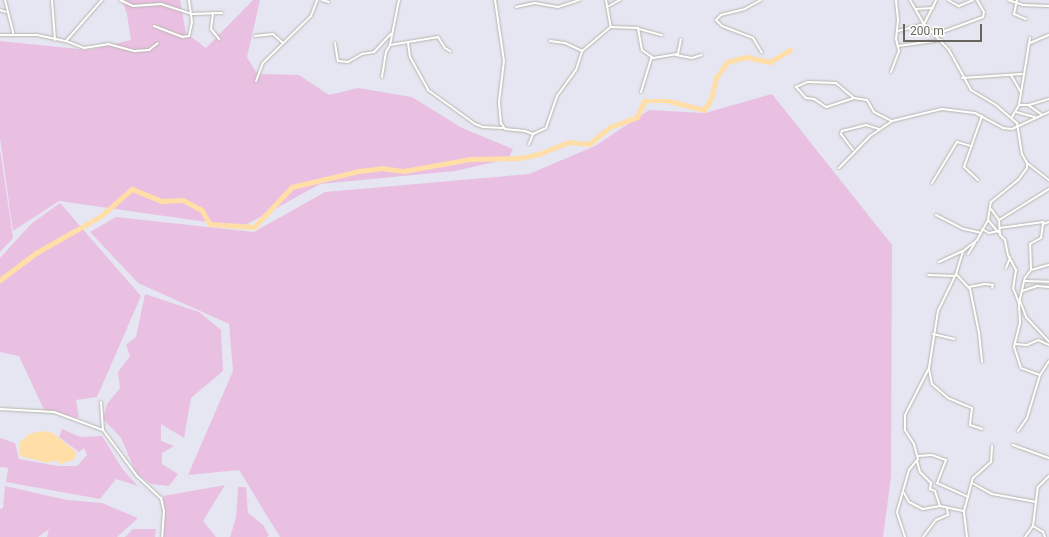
<!DOCTYPE html>
<html>
<head>
<meta charset="utf-8">
<style>
	body { margin:0 }
	#map { position:relative; width:1049px; height:537px; overflow:hidden; background:#e5e6f1; font-family:Roboto,sans-serif }
	div>[style] { position:absolute }
	[style*='--x'] { left:calc(var(--x)*1px); top:calc(var(--y)*1px); width:calc(var(--w)*1px); rotate:calc(var(--a)*1deg) }
	.green>* { inset:0; background:#eac0e2 }
	.water>* { inset:0; background:#ffdea7 }
	.river>* { height:4.5px; margin:-2.25px; padding:0 2.25px; transform-origin:2.25px; border-radius:2.25px; background:#ffdea7 }
	.roads { filter:drop-shadow(0 0 1px #b6b5ae) drop-shadow(0 0 1px #b6b5ae) }
	.street>* { height:2px; margin:-1px; padding:0 1px; transform-origin:1px; border-radius:1px; background:#fff }
	span { translate:-50% -50%; white-space:nowrap; text-align:center; line-height:1.15; -webkit-text-stroke:3.5px #fff; paint-order:stroke }
	.scale { position:absolute; left:903px; top:24px; width:79px; height:18px; box-sizing:border-box; border:2px solid #67655d; border-top:0; padding-left:5px; font-size:12px; line-height:14px; white-space:nowrap; color:#67655d; -webkit-text-stroke:3px #fff; paint-order:stroke }
</style>
</head>
<body>
<div id="map">
	<div class="green">
		<div style="clip-path:polygon(122px 0,180px 0,186px 33px,206px 48px,253px 0,260px 0,247px 57px,256px 72px,261px 74px,299px 75px,329px 95px,358px 88px,412px 97px,462px 128px,513px 149px,508px 159px,455px 171px,320px 184px,242px 227px,59px 201px,13px 231px,0 138px,0 41px,88px 50px,131px 40px,127px 14px)"></div>
		<div style="clip-path:polygon(772px 94px,892px 245px,891px 477px,883px 537px,280px 537px,239px 470px,188px 475px,233px 371px,229px 324px,138px 283px,90px 232px,116px 217px,254px 232px,325px 192px,529px 174px,595px 146px,649px 110px,705px 113px)"></div>
		<div style="clip-path:polygon(0 149px,13px 238px,0 252px)"></div>
		<div style="clip-path:polygon(60px 203px,141px 296px,97px 397px,76px 400px,79px 418px,44px 410px,19px 356px,0 352px,0 258px,31px 224px)"></div>
		<div style="clip-path:polygon(145px 294px,199px 312px,221px 330px,223px 371px,191px 398px,184px 438px,161px 424px,161px 441px,174px 446px,162px 453px,162px 464px,178px 474px,169px 486px,151px 484px,136px 473px,121px 438px,103px 419px,107px 404px,120px 388px,118px 372px,130px 356px,126px 345px,136px 337px)"></div>
		<div style="clip-path:polygon(62px 429px,80px 437px,102px 436px,123px 470px,138px 486px,116px 479px,100px 499px,6px 482px,8px 468px,0 467px,0 438px,15px 443px,19px 459px,58px 466px,77px 466px,87px 455px,84px 448px,79px 452px,59px 437px)"></div>
		<div style="clip-path:polygon(225px 485px,203px 521px,216px 537px,162px 537px,165px 512px,163px 496px)"></div>
		<div style="clip-path:polygon(5px 486px,67px 500px,102px 503px,138px 518px,117px 537px,47px 537px,49px 529px,38px 537px,0 537px,0 509px,3px 508px)"></div>
		<div style="clip-path:polygon(238px 487px,246px 487px,248px 513px,263px 525px,269px 535px,267px 537px,230px 537px,236px 518px)"></div>
		<div style="clip-path:polygon(133px 529px,156px 529px,155px 537px,125px 537px)"></div>
	</div>
	<div class="water">
		<div style="clip-path:polygon(42px 431px,53px 433px,76px 452px,75px 459px,61px 464px,54px 460px,48px 463px,20px 456px,19px 443px,29px 434px)"></div>
	</div>
	<div class="river">
		<div style="--x:0;--y:280;--w:45;--a:-36.9"></div>
		<div style="--x:36;--y:253;--w:75;--a:-29.6"></div>
		<div style="--x:101;--y:216;--w:41;--a:-41.1"></div>
		<div style="--x:132;--y:189;--w:32;--a:22"></div>
		<div style="--x:162;--y:201;--w:21;--a:-3"></div>
		<div style="--x:183;--y:200;--w:21;--a:28"></div>
		<div style="--x:202;--y:210;--w:16;--a:60"></div>
		<div style="--x:210;--y:224;--w:44;--a:3.9"></div>
		<div style="--x:254;--y:227;--w:55;--a:-46.5"></div>
		<div style="--x:292;--y:187;--w:69;--a:-13.4"></div>
		<div style="--x:359;--y:171;--w:23;--a:-7"></div>
		<div style="--x:382;--y:168;--w:22;--a:8"></div>
		<div style="--x:404;--y:171;--w:68;--a:-10.2"></div>
		<div style="--x:471;--y:159;--w:49;--a:-1.2"></div>
		<div style="--x:520;--y:158;--w:19;--a:-12"></div>
		<div style="--x:539;--y:154;--w:31;--a:-22"></div>
		<div style="--x:568;--y:142;--w:21;--a:5"></div>
		<div style="--x:589;--y:144;--w:27;--a:-39"></div>
		<div style="--x:610;--y:127;--w:29;--a:-20"></div>
		<div style="--x:637;--y:117;--w:17;--a:-66"></div>
		<div style="--x:644;--y:101;--w:25;--a:0"></div>
		<div style="--x:669;--y:101;--w:36;--a:14"></div>
		<div style="--x:704;--y:110;--w:13;--a:-58"></div>
		<div style="--x:711;--y:99;--w:22;--a:-77"></div>
		<div style="--x:716;--y:78;--w:19;--a:-55"></div>
		<div style="--x:727;--y:62;--w:20;--a:-15"></div>
		<div style="--x:746;--y:57;--w:25;--a:12"></div>
		<div style="--x:770;--y:62;--w:23;--a:-31"></div>
	</div>
	<div class="roads">
		<div class="street">
			<div style="--x:5;--y:0;--w:34;--a:76"></div>
			<div style="--x:52;--y:0;--w:40;--a:85.7"></div>
			<div style="--x:120;--y:0;--w:14;--a:25"></div>
			<div style="--x:133;--y:6;--w:28;--a:-4"></div>
			<div style="--x:161;--y:4;--w:32;--a:18"></div>
			<div style="--x:191;--y:14;--w:31;--a:-2"></div>
			<div style="--x:322;--y:0;--w:7;--a:16"></div>
			<div style="--x:495;--y:0;--w:62;--a:81.6"></div>
			<div style="--x:504;--y:61;--w:41;--a:97"></div>
			<div style="--x:499;--y:102;--w:21;--a:85"></div>
			<div style="--x:501;--y:123;--w:7;--a:56"></div>
			<div style="--x:505;--y:129;--w:20;--a:6"></div>
			<div style="--x:525;--y:131;--w:9;--a:21"></div>
			<div style="--x:606;--y:0;--w:27;--a:80"></div>
			<div style="--x:761;--y:0;--w:18;--a:151"></div>
			<div style="--x:745;--y:9;--w:25;--a:166"></div>
			<div style="--x:721;--y:15;--w:7;--a:135"></div>
			<div style="--x:716;--y:20;--w:8;--a:45"></div>
			<div style="--x:722;--y:26;--w:33;--a:21"></div>
			<div style="--x:753;--y:38;--w:17;--a:59"></div>
			<div style="--x:910;--y:0;--w:28;--a:60"></div>
			<div style="--x:924;--y:24;--w:36;--a:46"></div>
			<div style="--x:949;--y:50;--w:46;--a:61.2"></div>
			<div style="--x:971;--y:90;--w:29;--a:31"></div>
			<div style="--x:996;--y:105;--w:28;--a:41"></div>
			<div style="--x:1017;--y:123;--w:31;--a:81"></div>
			<div style="--x:1022;--y:154;--w:10;--a:61"></div>
			<div style="--x:1027;--y:163;--w:28;--a:38"></div>
			<div style="--x:948;--y:0;--w:13;--a:29"></div>
			<div style="--x:959;--y:6;--w:15;--a:-23"></div>
			<div style="--x:1008;--y:0;--w:16;--a:18"></div>
			<div style="--x:1023;--y:5;--w:26;--a:2"></div>
			<div style="--x:1017;--y:0;--w:14;--a:102"></div>
			<div style="--x:1014;--y:14;--w:13;--a:23"></div>
			<div style="--x:609;--y:6;--w:13;--a:-29"></div>
			<div style="--x:516;--y:7;--w:19;--a:-12"></div>
			<div style="--x:535;--y:3;--w:23;--a:10"></div>
			<div style="--x:558;--y:7;--w:23;--a:-18"></div>
			<div style="--x:916;--y:9;--w:17;--a:-3"></div>
			<div style="--x:0;--y:10;--w:6;--a:18"></div>
			<div style="--x:213;--y:13;--w:16;--a:97"></div>
			<div style="--x:211;--y:29;--w:13;--a:51"></div>
			<div style="--x:154;--y:26;--w:30;--a:21"></div>
			<div style="--x:182;--y:37;--w:7;--a:-8"></div>
			<div style="--x:189;--y:36;--w:14;--a:-78"></div>
			<div style="--x:192;--y:22;--w:22;--a:-98"></div>
			<div style="--x:639;--y:29;--w:24;--a:15"></div>
			<div style="--x:898;--y:31;--w:27;--a:-15"></div>
			<div style="--x:924;--y:24;--w:27;--a:-63"></div>
			<div style="--x:932;--y:32;--w:13;--a:-4"></div>
			<div style="--x:945;--y:31;--w:40;--a:-20.2"></div>
			<div style="--x:983;--y:17;--w:5;--a:-79"></div>
			<div style="--x:984;--y:12;--w:14;--a:-120"></div>
			<div style="--x:0;--y:35;--w:37;--a:0"></div>
			<div style="--x:37;--y:35;--w:30;--a:12"></div>
			<div style="--x:66;--y:41;--w:55;--a:-48.7"></div>
			<div style="--x:255;--y:36;--w:18;--a:-6"></div>
			<div style="--x:273;--y:34;--w:13;--a:42"></div>
			<div style="--x:66;--y:41;--w:19;--a:21"></div>
			<div style="--x:84;--y:48;--w:24;--a:-9"></div>
			<div style="--x:108;--y:44;--w:28;--a:15"></div>
			<div style="--x:135;--y:51;--w:14;--a:-4"></div>
			<div style="--x:149;--y:50;--w:11;--a:-38"></div>
			<div style="--x:550;--y:41;--w:15;--a:8"></div>
			<div style="--x:565;--y:43;--w:19;--a:25"></div>
			<div style="--x:335;--y:43;--w:18;--a:81"></div>
			<div style="--x:338;--y:61;--w:10;--a:6"></div>
			<div style="--x:348;--y:62;--w:16;--a:-30"></div>
			<div style="--x:362;--y:54;--w:12;--a:-9"></div>
			<div style="--x:374;--y:52;--w:25;--a:-47"></div>
			<div style="--x:408;--y:43;--w:14;--a:82"></div>
			<div style="--x:410;--y:57;--w:38;--a:61"></div>
			<div style="--x:428;--y:90;--w:58;--a:35.9"></div>
			<div style="--x:475;--y:124;--w:9;--a:21"></div>
			<div style="--x:483;--y:127;--w:20;--a:3"></div>
			<div style="--x:1030;--y:43;--w:21;--a:-23"></div>
			<div style="--x:390;--y:45;--w:46;--a:-78.7"></div>
			<div style="--x:898;--y:46;--w:44;--a:-7.8"></div>
			<div style="--x:676;--y:55;--w:16;--a:11"></div>
			<div style="--x:692;--y:58;--w:10;--a:-17"></div>
			<div style="--x:891;--y:72;--w:22;--a:-69"></div>
			<div style="--x:899;--y:51;--w:12;--a:-104"></div>
			<div style="--x:896;--y:39;--w:19;--a:-84"></div>
			<div style="--x:898;--y:20;--w:20;--a:-96"></div>
			<div style="--x:1011;--y:75;--w:20;--a:60"></div>
			<div style="--x:382;--y:77;--w:25;--a:-81"></div>
			<div style="--x:386;--y:52;--w:8;--a:-60"></div>
			<div style="--x:390;--y:45;--w:49;--a:-9.5"></div>
			<div style="--x:438;--y:37;--w:13;--a:58"></div>
			<div style="--x:445;--y:48;--w:6;--a:31"></div>
			<div style="--x:962;--y:78;--w:60;--a:-3.8"></div>
			<div style="--x:256;--y:81;--w:19;--a:-69"></div>
			<div style="--x:263;--y:63;--w:67;--a:-44.4"></div>
			<div style="--x:311;--y:16;--w:17;--a:-69"></div>
			<div style="--x:641;--y:92;--w:37;--a:-73"></div>
			<div style="--x:854;--y:98;--w:29;--a:162"></div>
			<div style="--x:826;--y:107;--w:14;--a:-146"></div>
			<div style="--x:814;--y:99;--w:8;--a:-173"></div>
			<div style="--x:806;--y:98;--w:15;--a:-132"></div>
			<div style="--x:796;--y:87;--w:13;--a:-23"></div>
			<div style="--x:808;--y:82;--w:28;--a:2"></div>
			<div style="--x:836;--y:83;--w:23;--a:40"></div>
			<div style="--x:854;--y:98;--w:13;--a:9"></div>
			<div style="--x:867;--y:100;--w:14;--a:60"></div>
			<div style="--x:874;--y:112;--w:20;--a:27"></div>
			<div style="--x:1019;--y:105;--w:9;--a:0"></div>
			<div style="--x:1028;--y:105;--w:16;--a:35"></div>
			<div style="--x:1029;--y:105;--w:21;--a:-17"></div>
			<div style="--x:1016;--y:112;--w:20;--a:15"></div>
			<div style="--x:1012;--y:117;--w:14;--a:-60"></div>
			<div style="--x:1019;--y:105;--w:68;--a:-80.7"></div>
			<div style="--x:529;--y:144;--w:11;--a:-68"></div>
			<div style="--x:533;--y:134;--w:14;--a:-25"></div>
			<div style="--x:546;--y:128;--w:34;--a:-71"></div>
			<div style="--x:557;--y:96;--w:32;--a:-54"></div>
			<div style="--x:576;--y:70;--w:20;--a:-72"></div>
			<div style="--x:582;--y:51;--w:38;--a:-40"></div>
			<div style="--x:611;--y:27;--w:27;--a:2"></div>
			<div style="--x:638;--y:28;--w:22;--a:80"></div>
			<div style="--x:642;--y:50;--w:14;--a:36"></div>
			<div style="--x:653;--y:58;--w:25;--a:-9"></div>
			<div style="--x:678;--y:54;--w:15;--a:-79"></div>
			<div style="--x:853;--y:150;--w:20;--a:-127"></div>
			<div style="--x:841;--y:134;--w:3;--a:-72"></div>
			<div style="--x:842;--y:131;--w:25;--a:-14"></div>
			<div style="--x:866;--y:125;--w:14;--a:17"></div>
			<div style="--x:839;--y:168;--w:45;--a:-45.9"></div>
			<div style="--x:870;--y:136;--w:27;--a:-34"></div>
			<div style="--x:892;--y:121;--w:51;--a:-13.5"></div>
			<div style="--x:942;--y:109;--w:33;--a:7"></div>
			<div style="--x:975;--y:113;--w:32;--a:28"></div>
			<div style="--x:1003;--y:128;--w:9;--a:6"></div>
			<div style="--x:1012;--y:129;--w:41;--a:-24.7"></div>
			<div style="--x:978;--y:180;--w:19;--a:-137"></div>
			<div style="--x:964;--y:167;--w:54;--a:-70.6"></div>
			<div style="--x:932;--y:183;--w:48;--a:-58.6"></div>
			<div style="--x:957;--y:142;--w:15;--a:16"></div>
			<div style="--x:991;--y:209;--w:14;--a:54"></div>
			<div style="--x:999;--y:220;--w:15;--a:86"></div>
			<div style="--x:1000;--y:235;--w:7;--a:45"></div>
			<div style="--x:1005;--y:240;--w:15;--a:79"></div>
			<div style="--x:1008;--y:255;--w:17;--a:62"></div>
			<div style="--x:1016;--y:270;--w:18;--a:99"></div>
			<div style="--x:1013;--y:288;--w:16;--a:68"></div>
			<div style="--x:936;--y:215;--w:31;--a:27"></div>
			<div style="--x:964;--y:229;--w:17;--a:13"></div>
			<div style="--x:988;--y:220;--w:16;--a:50"></div>
			<div style="--x:999;--y:220;--w:59;--a:-31.8"></div>
			<div style="--x:999;--y:228;--w:45;--a:-7.6"></div>
			<div style="--x:982;--y:229;--w:8;--a:30"></div>
			<div style="--x:989;--y:233;--w:10;--a:-11"></div>
			<div style="--x:968;--y:254;--w:13;--a:-58"></div>
			<div style="--x:939;--y:262;--w:26;--a:-25"></div>
			<div style="--x:1006;--y:268;--w:11;--a:-68"></div>
			<div style="--x:1031;--y:269;--w:25;--a:-92"></div>
			<div style="--x:1030;--y:244;--w:13;--a:-29"></div>
			<div style="--x:1041;--y:238;--w:14;--a:-82"></div>
			<div style="--x:1043;--y:224;--w:6;--a:-18"></div>
			<div style="--x:956;--y:274;--w:21;--a:47"></div>
			<div style="--x:970;--y:289;--w:45;--a:78.4"></div>
			<div style="--x:979;--y:333;--w:29;--a:84"></div>
			<div style="--x:928;--y:275;--w:27;--a:2"></div>
			<div style="--x:1025;--y:281;--w:24;--a:2"></div>
			<div style="--x:969;--y:287;--w:16;--a:-11"></div>
			<div style="--x:985;--y:284;--w:8;--a:7"></div>
			<div style="--x:993;--y:285;--w:3;--a:108"></div>
			<div style="--x:1022;--y:291;--w:16;--a:-18"></div>
			<div style="--x:1037;--y:286;--w:12;--a:5"></div>
			<div style="--x:1020;--y:301;--w:17;--a:69"></div>
			<div style="--x:1026;--y:317;--w:34;--a:47"></div>
			<div style="--x:933;--y:334;--w:22;--a:13"></div>
			<div style="--x:1015;--y:344;--w:12;--a:5"></div>
			<div style="--x:1027;--y:345;--w:12;--a:-24"></div>
			<div style="--x:1038;--y:340;--w:12;--a:24"></div>
			<div style="--x:929;--y:369;--w:15;--a:79"></div>
			<div style="--x:932;--y:384;--w:21;--a:41"></div>
			<div style="--x:948;--y:398;--w:26;--a:23"></div>
			<div style="--x:972;--y:408;--w:17;--a:97"></div>
			<div style="--x:970;--y:425;--w:13;--a:18"></div>
			<div style="--x:1040;--y:375;--w:20;--a:-160"></div>
			<div style="--x:1021;--y:368;--w:22;--a:-108"></div>
			<div style="--x:1014;--y:347;--w:25;--a:-76"></div>
			<div style="--x:1020;--y:323;--w:20;--a:-93"></div>
			<div style="--x:1019;--y:303;--w:26;--a:-77"></div>
			<div style="--x:1025;--y:278;--w:10;--a:-53"></div>
			<div style="--x:1031;--y:270;--w:19;--a:-16"></div>
			<div style="--x:101;--y:402;--w:28;--a:86"></div>
			<div style="--x:0;--y:409;--w:54;--a:3.2"></div>
			<div style="--x:54;--y:412;--w:52;--a:20.2"></div>
			<div style="--x:103;--y:430;--w:57;--a:53.5"></div>
			<div style="--x:137;--y:476;--w:33;--a:43"></div>
			<div style="--x:161;--y:498;--w:13;--a:77"></div>
			<div style="--x:164;--y:511;--w:26;--a:94"></div>
			<div style="--x:1018;--y:431;--w:16;--a:-55"></div>
			<div style="--x:1027;--y:418;--w:45;--a:-73.2"></div>
			<div style="--x:1040;--y:375;--w:17;--a:-57"></div>
			<div style="--x:1013;--y:445;--w:38;--a:20"></div>
			<div style="--x:918;--y:456;--w:14;--a:-4"></div>
			<div style="--x:932;--y:455;--w:15;--a:20"></div>
			<div style="--x:946;--y:460;--w:25;--a:111"></div>
			<div style="--x:937;--y:483;--w:34;--a:24"></div>
			<div style="--x:917;--y:461;--w:11;--a:75"></div>
			<div style="--x:920;--y:472;--w:16;--a:45"></div>
			<div style="--x:931;--y:483;--w:6;--a:99"></div>
			<div style="--x:930;--y:489;--w:5;--a:22"></div>
			<div style="--x:935;--y:491;--w:16;--a:72"></div>
			<div style="--x:972;--y:483;--w:23;--a:29"></div>
			<div style="--x:992;--y:494;--w:45;--a:10.3"></div>
			<div style="--x:904;--y:493;--w:10;--a:61"></div>
			<div style="--x:909;--y:502;--w:16;--a:27"></div>
			<div style="--x:923;--y:509;--w:17;--a:-10"></div>
			<div style="--x:940;--y:506;--w:25;--a:12"></div>
			<div style="--x:1033;--y:526;--w:12;--a:31"></div>
			<div style="--x:1043;--y:532;--w:5;--a:68"></div>
			<div style="--x:905;--y:537;--w:26;--a:-108"></div>
			<div style="--x:897;--y:512;--w:44;--a:-74.1"></div>
			<div style="--x:909;--y:470;--w:14;--a:-51"></div>
			<div style="--x:918;--y:459;--w:16;--a:-105"></div>
			<div style="--x:914;--y:444;--w:17;--a:-123"></div>
			<div style="--x:905;--y:430;--w:15;--a:-90"></div>
			<div style="--x:905;--y:415;--w:53;--a:-62.9"></div>
			<div style="--x:929;--y:368;--w:58;--a:-81"></div>
			<div style="--x:938;--y:311;--w:41;--a:-64.1"></div>
			<div style="--x:956;--y:274;--w:24;--a:-73"></div>
			<div style="--x:963;--y:251;--w:18;--a:-38"></div>
			<div style="--x:977;--y:240;--w:23;--a:-61"></div>
			<div style="--x:988;--y:220;--w:18;--a:-81"></div>
			<div style="--x:991;--y:202;--w:36;--a:-39"></div>
			<div style="--x:1019;--y:179;--w:14;--a:-54"></div>
			<div style="--x:1027;--y:168;--w:5;--a:-90"></div>
			<div style="--x:923;--y:537;--w:21;--a:-53"></div>
			<div style="--x:936;--y:520;--w:13;--a:-23"></div>
			<div style="--x:948;--y:515;--w:7;--a:-98"></div>
			<div style="--x:967;--y:537;--w:26;--a:-97"></div>
			<div style="--x:964;--y:511;--w:34;--a:-75"></div>
			<div style="--x:973;--y:478;--w:24;--a:-42"></div>
			<div style="--x:991;--y:462;--w:16;--a:-86"></div>
			<div style="--x:1025;--y:537;--w:14;--a:-54"></div>
			<div style="--x:1033;--y:526;--w:39;--a:-83"></div>
			<div style="--x:1038;--y:487;--w:16;--a:-45"></div>
		</div>
	</div>
	<div class="scale">200 m</div>
</div>
</body>
</html>
